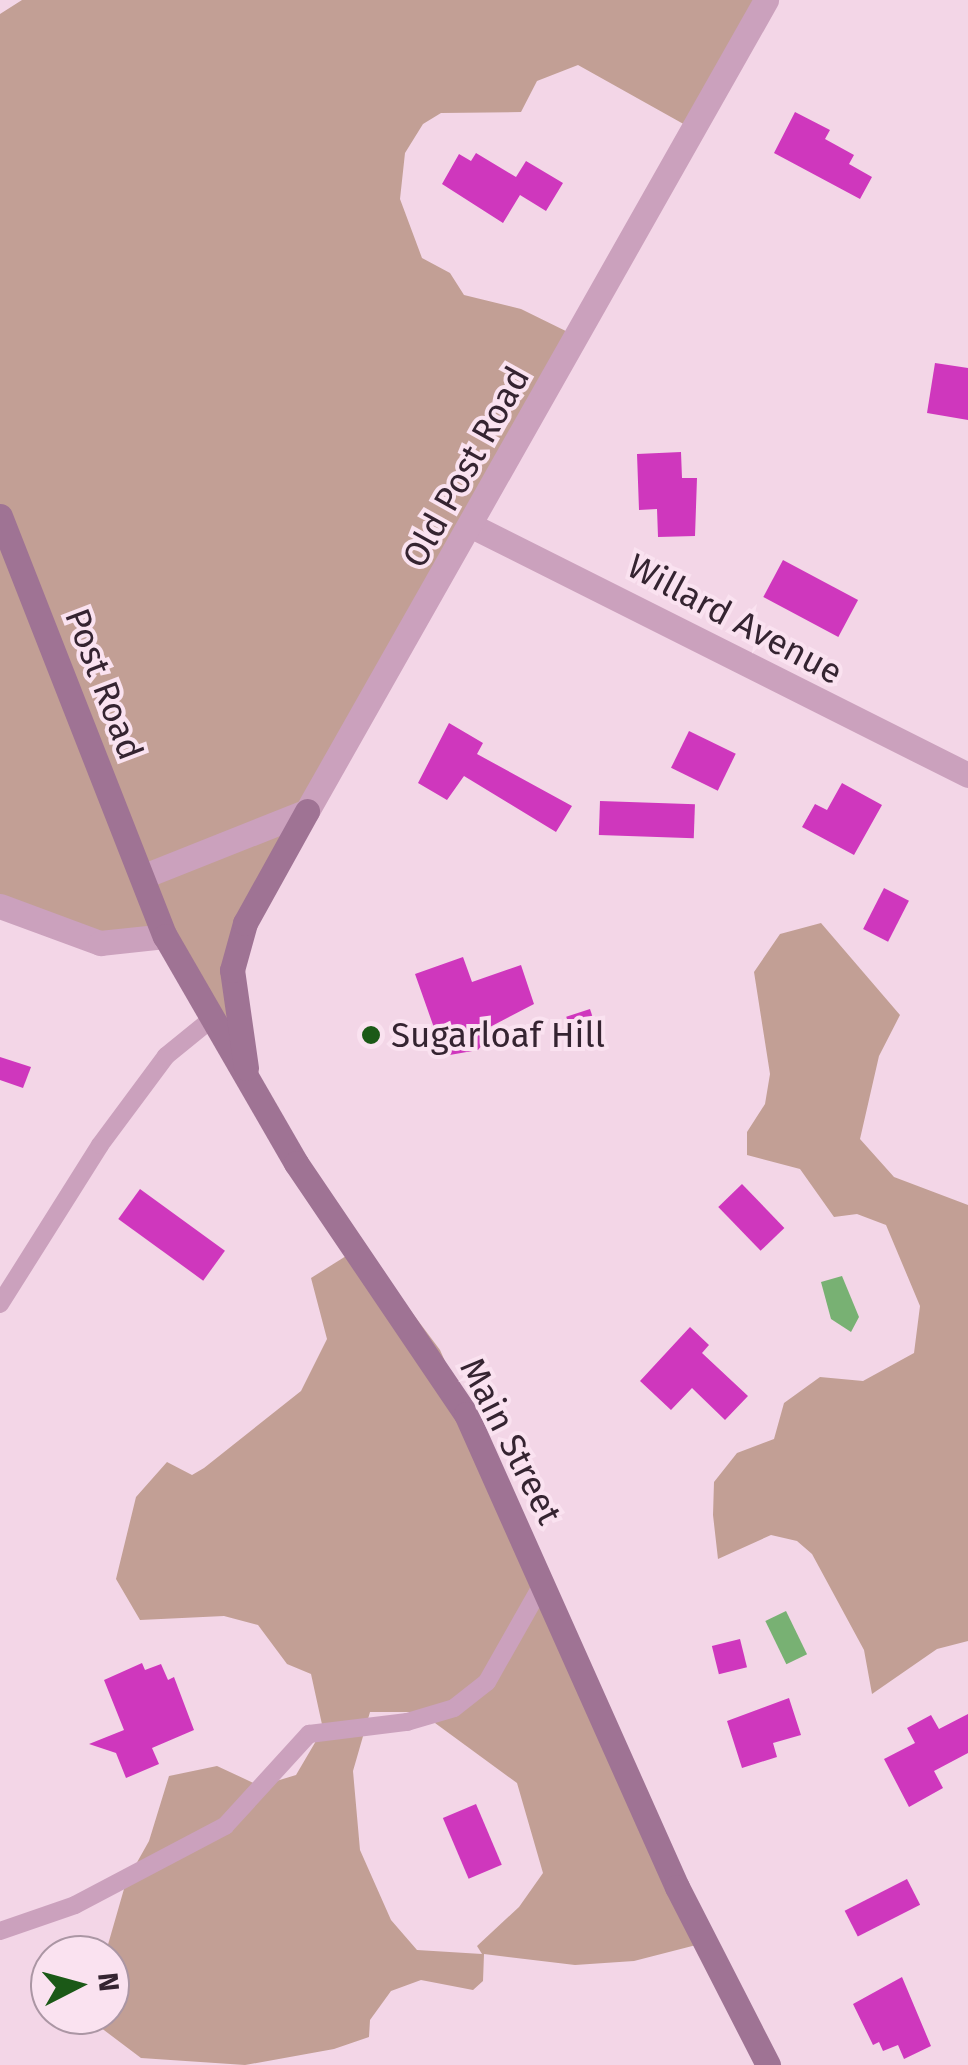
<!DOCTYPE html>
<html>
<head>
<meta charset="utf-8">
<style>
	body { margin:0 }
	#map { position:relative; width:968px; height:2065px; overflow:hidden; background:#f3d6e7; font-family:"Fira Sans",sans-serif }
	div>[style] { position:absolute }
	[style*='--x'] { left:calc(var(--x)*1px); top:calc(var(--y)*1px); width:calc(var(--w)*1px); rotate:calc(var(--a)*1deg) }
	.green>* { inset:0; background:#c29f95 }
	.water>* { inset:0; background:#78b173; transform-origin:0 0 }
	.building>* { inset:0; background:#cf37bd; transform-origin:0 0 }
	.service>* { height:18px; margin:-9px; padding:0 9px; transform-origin:9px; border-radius:9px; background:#cba1bd }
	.minor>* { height:25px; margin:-12.5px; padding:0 12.5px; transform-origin:12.5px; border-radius:12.5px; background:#cba1bd }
	.tertiary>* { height:25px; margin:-12.5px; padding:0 12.5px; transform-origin:12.5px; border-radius:12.5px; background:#cba1bd }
	.secondary>* { height:25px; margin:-12.5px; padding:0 12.5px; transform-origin:12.5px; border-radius:12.5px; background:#9f7394 }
	.dots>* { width:28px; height:28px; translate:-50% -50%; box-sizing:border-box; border:5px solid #fae2f0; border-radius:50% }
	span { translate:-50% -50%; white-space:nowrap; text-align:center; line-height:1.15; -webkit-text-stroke:8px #fae2f0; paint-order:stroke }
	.street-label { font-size:35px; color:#352431 }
	.poi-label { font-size:35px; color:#352431 }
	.left { translate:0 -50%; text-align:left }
	.north { position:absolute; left:30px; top:1935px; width:100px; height:100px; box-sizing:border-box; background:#fae2f0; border:2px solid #ab96a4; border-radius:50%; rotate:84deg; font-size:28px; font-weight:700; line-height:40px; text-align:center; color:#352431 }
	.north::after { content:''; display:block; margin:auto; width:35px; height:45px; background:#1b5917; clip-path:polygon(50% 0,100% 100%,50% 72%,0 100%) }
</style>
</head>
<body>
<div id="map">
	<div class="green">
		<div style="clip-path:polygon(22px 0,771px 0,696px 131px,578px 65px,537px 81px,521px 112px,441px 113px,423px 124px,405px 153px,400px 199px,422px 258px,450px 273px,464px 295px,521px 309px,582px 339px,240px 956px,247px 1065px,171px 937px,139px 945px,0 906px,0 14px)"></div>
		<div style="clip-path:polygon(821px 923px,900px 1015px,879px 1056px,860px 1139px,894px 1177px,968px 1205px,968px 1641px,937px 1649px,872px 1694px,864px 1650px,812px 1554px,797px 1541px,771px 1535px,718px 1559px,713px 1515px,714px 1482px,737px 1453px,774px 1439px,784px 1403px,820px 1377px,863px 1381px,914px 1353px,920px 1306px,886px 1225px,857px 1214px,834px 1217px,800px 1169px,747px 1155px,747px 1132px,765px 1104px,770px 1074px,754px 972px,780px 934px)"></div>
		<div style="clip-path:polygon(evenodd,362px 1246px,440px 1350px,704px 1943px,634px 1961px,575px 1965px,484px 1954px,483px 1981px,473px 1990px,421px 1980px,391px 1991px,370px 2020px,369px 2037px,334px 2049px,245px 2065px,141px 2058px,84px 2015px,110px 2015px,105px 1955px,126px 1882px,149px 1841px,169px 1776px,217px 1766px,260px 1786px,296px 1775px,323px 1729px,311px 1674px,287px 1664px,258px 1625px,224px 1616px,140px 1620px,116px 1579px,136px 1497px,167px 1462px,192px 1475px,204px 1468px,301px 1391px,327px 1339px,311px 1278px,362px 1246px,370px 1712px,420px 1712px,517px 1783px,543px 1873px,519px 1907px,477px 1946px,482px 1954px,417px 1950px,391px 1920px,360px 1850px,353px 1771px,370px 1712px)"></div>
	</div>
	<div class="water">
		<div style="clip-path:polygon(842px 1276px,859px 1317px,851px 1332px,831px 1319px,821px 1282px)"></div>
		<div style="left:786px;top:1611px;width:48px;height:23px;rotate:64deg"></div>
	</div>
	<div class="building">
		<div style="clip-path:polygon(795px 112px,830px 130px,825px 139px,854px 155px,849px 164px,872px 177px,860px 199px,774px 153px)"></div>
		<div style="clip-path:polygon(476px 153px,516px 177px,526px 161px,563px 183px,546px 211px,520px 195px,503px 223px,442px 184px,459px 154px,471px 161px)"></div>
		<div style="clip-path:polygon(935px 363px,968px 368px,968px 420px,927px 413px)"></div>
		<div style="clip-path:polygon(681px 452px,682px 478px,697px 478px,695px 536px,658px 537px,657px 509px,639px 510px,637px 454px)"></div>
		<div style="left:783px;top:560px;width:85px;height:42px;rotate:28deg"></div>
		<div style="clip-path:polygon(449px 723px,483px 743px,477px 754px,572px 806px,556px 832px,464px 776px,447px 800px,418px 783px)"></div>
		<div style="left:689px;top:731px;width:52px;height:41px;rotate:26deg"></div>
		<div style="clip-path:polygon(842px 783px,882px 805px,854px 855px,802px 827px,815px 804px,827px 810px)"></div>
		<div style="left:600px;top:801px;width:95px;height:34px;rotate:2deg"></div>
		<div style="left:884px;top:888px;width:28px;height:46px;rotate:27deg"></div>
		<div style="clip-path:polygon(463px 957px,472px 982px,521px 965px,534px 1004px,488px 1028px,490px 1035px,478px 1050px,444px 1056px,415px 974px)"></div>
		<div style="left:590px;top:1009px;width:35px;height:25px;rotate:72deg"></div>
		<div style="clip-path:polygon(0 1057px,31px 1067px,23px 1088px,0 1080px)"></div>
		<div style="left:742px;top:1184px;width:61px;height:33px;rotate:46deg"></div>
		<div style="left:140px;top:1189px;width:105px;height:37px;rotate:36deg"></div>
		<div style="clip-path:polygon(690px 1327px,709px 1345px,702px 1353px,748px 1396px,725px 1420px,692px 1388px,671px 1410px,640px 1381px)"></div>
		<div style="left:740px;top:1639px;width:29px;height:29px;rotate:76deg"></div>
		<div style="clip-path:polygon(142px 1663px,145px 1670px,161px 1664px,168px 1680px,174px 1677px,194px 1730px,152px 1748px,159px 1764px,126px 1778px,116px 1753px,89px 1744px,124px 1730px,104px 1680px)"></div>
		<div style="clip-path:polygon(789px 1698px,801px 1735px,773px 1743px,777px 1757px,742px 1768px,727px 1721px)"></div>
		<div style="clip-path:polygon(968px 1714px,968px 1753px,934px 1771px,943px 1788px,909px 1807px,884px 1759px,915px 1743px,907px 1728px,931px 1715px,939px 1729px)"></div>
		<div style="left:476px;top:1804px;width:66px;height:36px;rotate:67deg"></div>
		<div style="left:907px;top:1879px;width:29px;height:70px;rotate:63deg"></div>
		<div style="clip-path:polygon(902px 1977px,931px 2046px,904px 2059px,898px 2045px,883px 2051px,879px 2042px,873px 2045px,853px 2004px)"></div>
	</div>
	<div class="service">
		<div style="--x:0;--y:1304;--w:188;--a:-57.8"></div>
		<div style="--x:100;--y:1145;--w:111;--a:-53.4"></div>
		<div style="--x:166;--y:1056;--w:55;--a:-39.1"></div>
		<div style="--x:0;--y:1931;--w:79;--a:-19.1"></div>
		<div style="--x:75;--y:1905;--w:170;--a:-27.8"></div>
		<div style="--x:225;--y:1826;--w:125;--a:-47.6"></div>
		<div style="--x:309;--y:1734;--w:99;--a:-7"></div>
		<div style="--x:407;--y:1722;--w:49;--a:-16.6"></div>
		<div style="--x:454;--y:1708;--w:42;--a:-38.2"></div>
		<div style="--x:487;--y:1682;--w:114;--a:-60.5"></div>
	</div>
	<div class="minor">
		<div style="--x:470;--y:525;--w:557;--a:26.66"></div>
		<div style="--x:0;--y:906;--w:107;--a:20.3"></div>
		<div style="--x:100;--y:943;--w:65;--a:-6.1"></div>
	</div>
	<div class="tertiary">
		<div style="--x:144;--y:876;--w:175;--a:-21.7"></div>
		<div style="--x:307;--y:811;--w:932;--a:-60.49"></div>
	</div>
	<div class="secondary">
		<div style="--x:0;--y:516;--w:451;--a:68.6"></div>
		<div style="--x:165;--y:936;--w:262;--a:60"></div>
		<div style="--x:296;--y:1163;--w:303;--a:55.9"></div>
		<div style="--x:466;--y:1414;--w:518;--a:65.96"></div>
		<div style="--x:677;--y:1887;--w:200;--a:62.9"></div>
		<div style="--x:246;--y:1068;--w:99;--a:-98.1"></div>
		<div style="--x:232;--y:970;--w:49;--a:-74.5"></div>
		<div style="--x:245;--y:923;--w:128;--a:-61"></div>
	</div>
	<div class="dots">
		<div style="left:371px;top:1035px;background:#1b5917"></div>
	</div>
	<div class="street-label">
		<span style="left:466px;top:467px;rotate:-61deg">Old Post Road</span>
		<span style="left:735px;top:619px;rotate:28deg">Willard Avenue</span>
		<span style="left:104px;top:684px;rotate:69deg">Post Road</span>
		<span style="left:511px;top:1441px;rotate:63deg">Main Street</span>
	</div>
	<div class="poi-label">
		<span class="left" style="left:391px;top:1035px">Sugarloaf Hill</span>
	</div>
	<div class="north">N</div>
</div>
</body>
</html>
